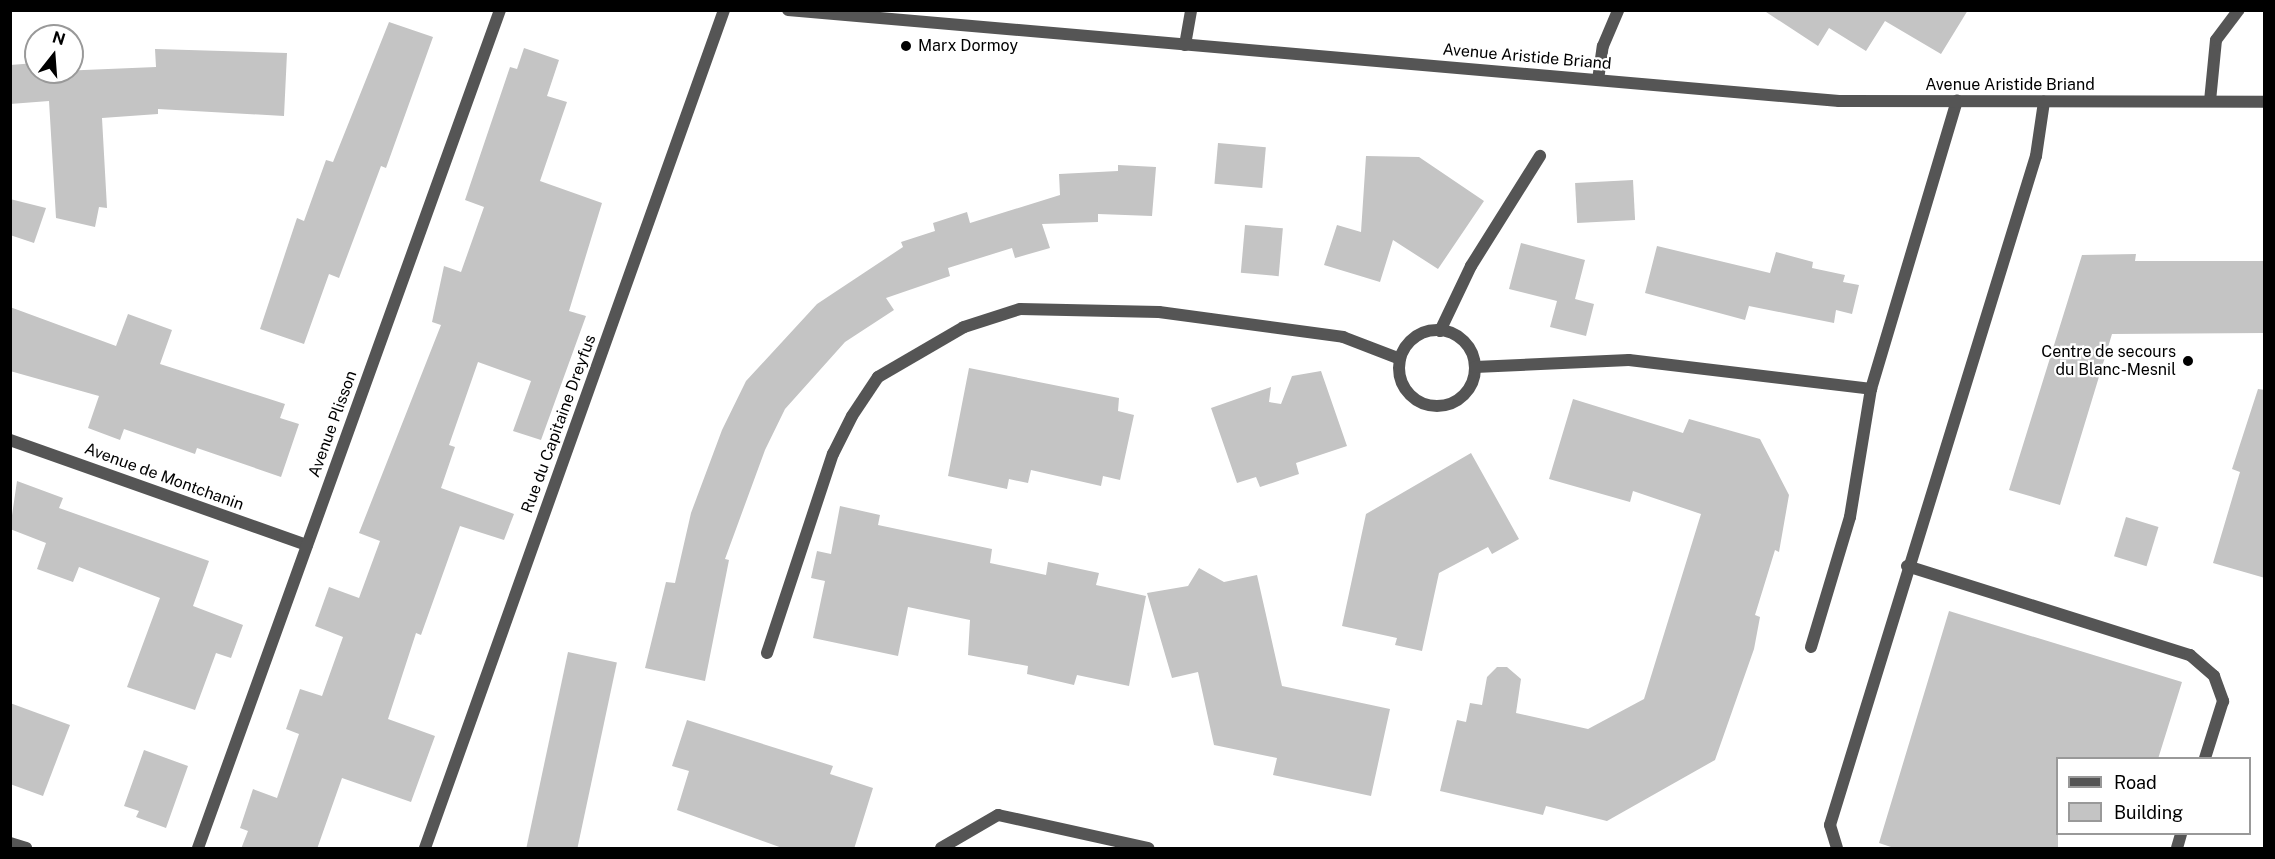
<!DOCTYPE html>
<html>
<head>
<meta charset="utf-8">
<style>
	body { margin:0 }
	#map { position:relative; width:2275px; height:859px; overflow:hidden; background:#fff; font-family:"Public Sans",sans-serif }
	div>[style] { position:absolute }
	[style*='--x'] { left:calc(var(--x)*1px); top:calc(var(--y)*1px); width:calc(var(--w)*1px); rotate:calc(var(--a)*1deg) }
	.building>* { inset:0; background:#c4c4c4; transform-origin:0 0 }
	.service>* { height:12px; margin:-6px; padding:0 6px; transform-origin:6px; border-radius:6px; background:#555 }
	.minor>* { height:12px; margin:-6px; padding:0 6px; transform-origin:6px; border-radius:6px; background:#555 }
	.minor>.ring { margin:-6px; padding:0; box-sizing:content-box; background:none; border:12px solid #555; border-radius:50% }
	.tertiary>* { height:12px; margin:-6px; padding:0 6px; transform-origin:6px; border-radius:6px; background:#555 }
	.dots>* { width:16px; height:16px; translate:-50% -50%; box-sizing:border-box; border:3px solid #fff; border-radius:50% }
	span { translate:-50% -50%; white-space:nowrap; text-align:center; line-height:1.15; -webkit-text-stroke:4.5px #fff; paint-order:stroke }
	.poi-label { font-size:16px; color:#000 }
	.left { translate:0 -50%; text-align:left }
	.right { translate:-100% -50%; text-align:right }
	.street-label { font-size:16px; color:#000 }
	.frame { position:absolute; inset:0; border:12px solid #000; pointer-events:none }
	.legend { position:absolute; left:2056px; top:757px; width:195px; height:78px; box-sizing:border-box; background:#fff; border:2px solid #999; margin:0; padding:8px 10px; list-style:none; font-size:18px; color:#000 }
	.legend li { display:flex; align-items:center; gap:12px; height:30px }
	.legend b { width:30px; border:2px solid #999 }
	.north { position:absolute; left:24px; top:24px; width:60px; height:60px; box-sizing:border-box; background:#fff; border:2px solid #999; border-radius:50%; rotate:17deg; font-size:16px; font-weight:700; line-height:24px; text-align:center; color:#000 }
	.north::after { content:''; display:block; margin:auto; width:21px; height:27px; background:#000; clip-path:polygon(50% 0,100% 100%,50% 72%,0 100%) }
</style>
</head>
<body>
<div id="map">
	<div class="building">
		<div style="clip-path:polygon(1763px 10px,1968px 10px,1941px 54px,1885px 21px,1866px 51px,1829px 28px,1818px 46px)"></div>
		<div style="clip-path:polygon(389px 22px,433px 37px,386px 168px,381px 166px,339px 278px,329px 274px,304px 344px,260px 329px,297px 218px,304px 221px,326px 160px,333px 162px)"></div>
		<div style="clip-path:polygon(524px 48px,559px 60px,547px 96px,567px 102px,540px 181px,602px 203px,569px 311px,586px 316px,541px 440px,513px 431px,531px 381px,478px 362px,449px 445px,455px 447px,441px 488px,514px 514px,504px 540px,460px 526px,421px 635px,416px 633px,388px 719px,435px 736px,411px 802px,342px 778px,317px 849px,241px 849px,248px 831px,240px 828px,253px 789px,277px 798px,299px 734px,286px 729px,300px 689px,322px 696px,343px 637px,315px 626px,329px 587px,359px 598px,380px 541px,359px 533px,441px 325px,432px 322px,444px 266px,461px 272px,484px 207px,465px 200px,510px 67px,517px 69px)"></div>
		<div style="clip-path:polygon(155px 49px,287px 53px,284px 116px,158px 109px,158px 114px,102px 118px,107px 208px,99px 207px,95px 227px,56px 218px,49px 101px,10px 104px,10px 65px,36px 63px,36px 72px,156px 67px)"></div>
		<div style="left:1218px;top:143px;width:48px;height:41px;rotate:5deg"></div>
		<div style="clip-path:polygon(1366px 156px,1419px 157px,1484px 201px,1438px 269px,1393px 240px,1380px 282px,1324px 265px,1337px 225px,1361px 232px)"></div>
		<div style="clip-path:polygon(1118px 165px,1156px 167px,1152px 216px,1098px 214px,1098px 222px,1042px 224px,1050px 248px,1015px 258px,1012px 248px,948px 268px,950px 276px,886px 298px,894px 310px,845px 342px,785px 409px,765px 450px,725px 559px,729px 560px,705px 681px,645px 668px,666px 582px,675px 583px,691px 513px,722px 430px,746px 381px,817px 304px,903px 247px,901px 242px,935px 231px,933px 223px,967px 212px,970px 223px,1060px 195px,1059px 174px,1118px 171px)"></div>
		<div style="left:1633px;top:180px;width:40px;height:58px;rotate:87deg"></div>
		<div style="clip-path:polygon(10px 199px,46px 208px,34px 243px,10px 235px)"></div>
		<div style="left:1245px;top:225px;width:38px;height:48px;rotate:5deg"></div>
		<div style="clip-path:polygon(1521px 243px,1585px 260px,1575px 299px,1594px 304px,1586px 336px,1550px 327px,1557px 301px,1509px 289px)"></div>
		<div style="clip-path:polygon(1657px 246px,1770px 273px,1776px 252px,1813px 262px,1812px 268px,1845px 275px,1843px 282px,1859px 285px,1852px 314px,1836px 310px,1834px 323px,1749px 306px,1745px 320px,1645px 293px)"></div>
		<div style="clip-path:polygon(2136px 254px,2135px 261px,2265px 261px,2265px 333px,2112px 334px,2060px 505px,2009px 490px,2082px 255px)"></div>
		<div style="clip-path:polygon(10px 307px,116px 346px,128px 314px,172px 330px,160px 364px,285px 404px,280px 418px,299px 424px,281px 477px,197px 448px,195px 454px,124px 429px,120px 440px,88px 428px,99px 396px,10px 371px)"></div>
		<div style="clip-path:polygon(969px 368px,1119px 398px,1118px 411px,1134px 415px,1120px 480px,1103px 476px,1101px 486px,1031px 470px,1028px 483px,1009px 479px,1007px 489px,948px 476px)"></div>
		<div style="clip-path:polygon(1321px 371px,1347px 446px,1296px 463px,1299px 474px,1260px 487px,1256px 477px,1237px 483px,1211px 408px,1271px 387px,1269px 402px,1281px 404px,1292px 376px)"></div>
		<div style="clip-path:polygon(2258px 389px,2265px 390px,2265px 578px,2213px 563px,2240px 472px,2232px 469px)"></div>
		<div style="clip-path:polygon(1573px 399px,1683px 433px,1689px 419px,1760px 439px,1789px 495px,1779px 552px,1775px 550px,1755px 615px,1760px 617px,1754px 649px,1715px 760px,1607px 821px,1546px 806px,1543px 815px,1440px 791px,1457px 720px,1466px 722px,1470px 703px,1482px 705px,1487px 677px,1497px 667px,1507px 667px,1521px 679px,1516px 713px,1588px 729px,1644px 699px,1701px 514px,1633px 491px,1630px 502px,1549px 479px)"></div>
		<div style="clip-path:polygon(1471px 453px,1519px 539px,1492px 554px,1488px 547px,1439px 573px,1422px 651px,1395px 645px,1397px 638px,1342px 626px,1366px 514px)"></div>
		<div style="clip-path:polygon(17px 481px,63px 498px,59px 508px,209px 561px,193px 606px,243px 625px,231px 658px,216px 653px,195px 710px,127px 687px,160px 598px,79px 567px,73px 582px,37px 569px,46px 543px,10px 529px)"></div>
		<div style="clip-path:polygon(840px 506px,880px 515px,878px 525px,992px 549px,990px 563px,1046px 575px,1048px 562px,1099px 573px,1096px 585px,1146px 596px,1129px 686px,1077px 675px,1074px 685px,1027px 674px,1028px 666px,968px 655px,970px 620px,908px 607px,898px 656px,813px 638px,825px 581px,811px 578px,817px 551px,831px 554px)"></div>
		<div style="left:2126px;top:517px;width:34px;height:41px;rotate:17deg"></div>
		<div style="clip-path:polygon(1199px 568px,1224px 582px,1257px 575px,1282px 686px,1390px 709px,1371px 796px,1273px 775px,1277px 758px,1214px 745px,1198px 672px,1172px 678px,1147px 593px,1188px 586px)"></div>
		<div style="clip-path:polygon(1949px 611px,2182px 682px,2158px 759px,2058px 759px,2058px 849px,1897px 849px,1879px 843px)"></div>
		<div style="left:568px;top:652px;width:50px;height:209px;rotate:12deg"></div>
		<div style="clip-path:polygon(10px 703px,70px 725px,43px 796px,10px 784px)"></div>
		<div style="clip-path:polygon(687px 720px,833px 766px,830px 774px,873px 788px,854px 849px,785px 849px,677px 810px,689px 771px,672px 766px)"></div>
		<div style="clip-path:polygon(144px 750px,188px 766px,166px 828px,136px 817px,139px 811px,124px 806px)"></div>
	</div>
	<div class="service">
		<div style="--x:1907;--y:566;--w:297;--a:17.5"></div>
		<div style="--x:2190;--y:655;--w:32;--a:41"></div>
		<div style="--x:2214;--y:676;--w:27;--a:70"></div>
		<div style="--x:2223;--y:701;--w:60;--a:107.5"></div>
		<div style="--x:941;--y:848;--w:66;--a:-30.1"></div>
		<div style="--x:998;--y:815;--w:154;--a:12.4"></div>
		<div style="--x:1837;--y:848;--w:24;--a:-107"></div>
		<div style="--x:1830;--y:825;--w:700;--a:-72.89"></div>
		<div style="--x:2036;--y:156;--w:55;--a:-81.6"></div>
		<div style="--x:2177;--y:848;--w:15;--a:-74"></div>
	</div>
	<div class="minor">
		<div style="--x:1185;--y:45;--w:36;--a:-80"></div>
		<div style="--x:1598;--y:80;--w:34;--a:-82"></div>
		<div style="--x:1603;--y:46;--w:39;--a:-67"></div>
		<div style="--x:2210;--y:101;--w:61;--a:-84.4"></div>
		<div style="--x:2216;--y:40;--w:38;--a:-53"></div>
		<div class="ring" style="left:1399px;top:330px;width:64px;height:64px"></div>
		<div style="--x:1440;--y:331;--w:72;--a:-64.5"></div>
		<div style="--x:1471;--y:266;--w:130;--a:-57.9"></div>
		<div style="--x:1475;--y:367;--w:154;--a:-2.6"></div>
		<div style="--x:1629;--y:360;--w:244;--a:6.8"></div>
		<div style="--x:1871;--y:389;--w:301;--a:-73.4"></div>
		<div style="--x:10;--y:440;--w:315;--a:19.5"></div>
		<div style="--x:1811;--y:647;--w:136;--a:-73.3"></div>
		<div style="--x:1850;--y:517;--w:130;--a:-80.7"></div>
		<div style="--x:767;--y:653;--w:210;--a:-71.7"></div>
		<div style="--x:833;--y:454;--w:42;--a:-63.4"></div>
		<div style="--x:852;--y:416;--w:47;--a:-56.3"></div>
		<div style="--x:878;--y:377;--w:99;--a:-30.2"></div>
		<div style="--x:964;--y:327;--w:59;--a:-17.8"></div>
		<div style="--x:1020;--y:309;--w:139;--a:1.2"></div>
		<div style="--x:1159;--y:312;--w:186;--a:7.7"></div>
		<div style="--x:1343;--y:337;--w:61;--a:21.1"></div>
		<div style="--x:10;--y:843;--w:17;--a:17"></div>
		<div style="--x:198;--y:848;--w:891;--a:-70.18"></div>
		<div style="--x:425;--y:848;--w:890;--a:-70.36"></div>
	</div>
	<div class="tertiary">
		<div style="--x:788;--y:10;--w:1055;--a:4.95"></div>
		<div style="--x:1839;--y:101;--w:425;--a:0.1"></div>
	</div>
	<div class="dots">
		<div style="left:906px;top:46px;background:#000"></div>
		<div style="left:2188px;top:361px;background:#000"></div>
	</div>
	<div class="poi-label">
		<span class="left" style="left:918px;top:46px">Marx Dormoy</span>
		<span class="right" style="left:2176px;top:361px">Centre de secours<br>du Blanc-Mesnil</span>
	</div>
	<div class="street-label">
		<span style="left:1527px;top:57px;rotate:5deg">Avenue Aristide Briand</span>
		<span style="left:2010px;top:85px">Avenue Aristide Briand</span>
		<span style="left:333px;top:424px;rotate:-70deg">Avenue Plisson</span>
		<span style="left:559px;top:424px;rotate:-70deg">Rue du Capitaine Dreyfus</span>
		<span style="left:164px;top:477px;rotate:20deg">Avenue de Montchanin</span>
	</div>
	<div class="frame"></div>
	<ul class="legend">
	<li><b style="height:8px;background:#555"></b>Road</li>
	<li><b style="height:16px;background:#c4c4c4"></b>Building</li>
	</ul>
	<div class="north">N</div>
</div>
</body>
</html>
